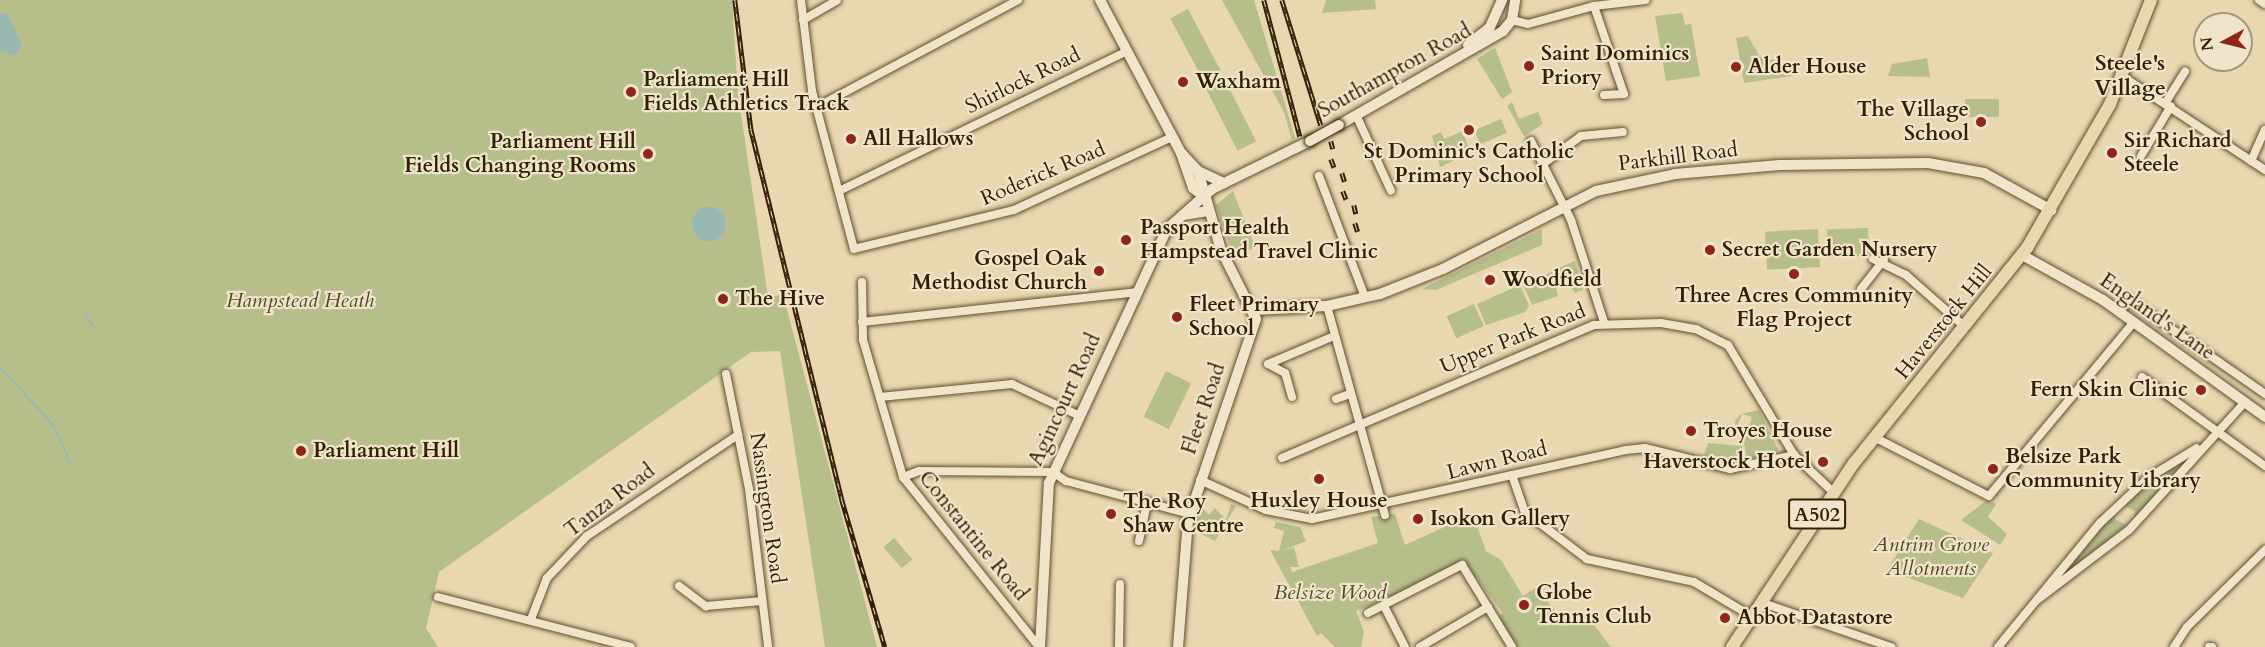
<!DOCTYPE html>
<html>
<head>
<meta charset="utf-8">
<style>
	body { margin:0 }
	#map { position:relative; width:2265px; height:647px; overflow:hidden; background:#e8d7af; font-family:Cardo,serif }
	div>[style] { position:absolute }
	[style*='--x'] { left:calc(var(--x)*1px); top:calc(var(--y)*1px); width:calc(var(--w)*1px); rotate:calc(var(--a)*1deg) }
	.green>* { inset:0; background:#b6be8a; transform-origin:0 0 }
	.water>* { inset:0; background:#98b8b1 }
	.round { border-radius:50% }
	.stream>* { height:2px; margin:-1px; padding:0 1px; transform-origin:1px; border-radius:1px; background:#98b8b1 }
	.roads { filter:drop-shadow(0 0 2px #604e2e) drop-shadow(0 0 2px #604e2e) }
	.street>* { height:8px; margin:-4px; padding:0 4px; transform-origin:4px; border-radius:4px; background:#f0e5cb }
	.secondary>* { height:10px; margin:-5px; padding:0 5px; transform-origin:5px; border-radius:5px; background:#f0e5cb }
	.primary>* { height:12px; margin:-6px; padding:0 6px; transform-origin:6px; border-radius:6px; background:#e8d7af }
	.rail>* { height:4.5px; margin-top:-2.25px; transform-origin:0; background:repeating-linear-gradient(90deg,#f0e5cb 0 7px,#332003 0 14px); box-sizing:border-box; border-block:2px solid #332003 }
	.bridges { filter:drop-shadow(0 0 2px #332003) drop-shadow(0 0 2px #332003) }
	.secondary-bridge>* { height:10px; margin:-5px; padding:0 5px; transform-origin:5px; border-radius:5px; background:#f0e5cb }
	.dots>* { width:16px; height:16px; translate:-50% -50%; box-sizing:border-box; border:3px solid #f0e5cb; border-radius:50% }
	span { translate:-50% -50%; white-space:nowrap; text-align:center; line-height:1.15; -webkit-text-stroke:4.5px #f0e5cb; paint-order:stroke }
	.shield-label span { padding:2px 4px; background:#f0e5cb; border:2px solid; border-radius:4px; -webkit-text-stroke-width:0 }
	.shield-label { font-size:20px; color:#332003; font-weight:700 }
	.poi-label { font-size:21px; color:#332003; font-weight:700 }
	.left { translate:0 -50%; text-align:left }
	.right { translate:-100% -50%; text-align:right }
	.street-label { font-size:21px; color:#332003 }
	.park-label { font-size:21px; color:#544825; font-style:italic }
	.neighbourhood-label { font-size:22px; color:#332003; font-weight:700 }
	.north { position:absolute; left:2193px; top:12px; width:60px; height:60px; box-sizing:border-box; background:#f0e5cb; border:2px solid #a4967b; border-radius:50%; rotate:263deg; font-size:16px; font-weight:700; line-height:24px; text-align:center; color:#332003 }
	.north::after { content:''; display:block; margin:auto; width:21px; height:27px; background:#8f2418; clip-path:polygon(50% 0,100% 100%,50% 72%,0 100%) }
</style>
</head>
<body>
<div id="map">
	<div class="green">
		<div style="clip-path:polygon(0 0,732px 0,738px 94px,768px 297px,783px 295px,877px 647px,825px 647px,780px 351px,751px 352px,439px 572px,426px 628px,438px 647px,0 647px)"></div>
		<div style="clip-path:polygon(1222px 0,1254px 0,1295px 138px,1292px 140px,1284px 112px)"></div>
		<div style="clip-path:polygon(1375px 0,1376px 9px,1322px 13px,1326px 0)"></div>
		<div style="left:1188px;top:9px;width:71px;height:20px;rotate:62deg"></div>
		<div style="clip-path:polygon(1682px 13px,1685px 25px,1691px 24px,1700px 76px,1666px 81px,1655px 16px)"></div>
		<div style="clip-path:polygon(1748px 36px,1760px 57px,1789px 64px,1791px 76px,1744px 83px,1736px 38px)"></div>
		<div style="clip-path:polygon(1495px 48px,1512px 92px,1502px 99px,1477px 59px)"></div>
		<div style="clip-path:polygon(1927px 58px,1930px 77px,1888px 76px,1892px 64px)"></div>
		<div style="left:1224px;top:78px;width:71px;height:21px;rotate:63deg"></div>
		<div style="left:1999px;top:99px;width:18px;height:34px;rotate:90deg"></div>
		<div style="clip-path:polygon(1512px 102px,1519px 119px,1538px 112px,1543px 124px,1524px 136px,1507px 106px)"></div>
		<div style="left:1501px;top:119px;width:15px;height:29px;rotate:67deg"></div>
		<div style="clip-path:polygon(1463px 131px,1470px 153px,1440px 167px,1432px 136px,1441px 132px,1444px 139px)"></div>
		<div style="clip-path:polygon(1233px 191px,1255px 247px,1234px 258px,1216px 205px)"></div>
		<div style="left:1868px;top:228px;width:28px;height:41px;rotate:88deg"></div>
		<div style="clip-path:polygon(1542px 229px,1542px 245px,1436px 290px,1422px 289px)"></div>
		<div style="left:1818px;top:229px;width:38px;height:53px;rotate:87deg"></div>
		<div style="clip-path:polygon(1575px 261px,1583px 290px,1575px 293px,1558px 268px)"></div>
		<div style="clip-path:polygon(1552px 272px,1558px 296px,1532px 305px,1523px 284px)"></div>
		<div style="clip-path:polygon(1520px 285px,1529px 306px,1525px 312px,1486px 325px,1477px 304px)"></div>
		<div style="left:1474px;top:304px;width:24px;height:30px;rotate:66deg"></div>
		<div style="left:1166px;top:371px;width:28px;height:51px;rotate:26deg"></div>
		<div style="clip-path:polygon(1759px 410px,1779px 451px,1747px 459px,1744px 443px,1752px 417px,1742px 414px,1736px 429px,1735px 421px,1741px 414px)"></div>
		<div style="clip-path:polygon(1708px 443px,1742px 446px,1743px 458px,1703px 457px)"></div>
		<div style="clip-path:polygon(2172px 465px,2176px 469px,2135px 519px,2135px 511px,2123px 505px)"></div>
		<div style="clip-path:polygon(1987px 500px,1996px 504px,1988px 517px,2007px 534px,2000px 545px,1961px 520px)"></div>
		<div style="clip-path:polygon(1199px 504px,1209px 515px,1215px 508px,1226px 520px,1231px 504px,1236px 506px,1215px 541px,1192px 529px)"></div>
		<div style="clip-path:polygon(2115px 512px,2115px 519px,2127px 525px,2072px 570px,2070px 565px)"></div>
		<div style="clip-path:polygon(1395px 514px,1405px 545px,1473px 514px,1486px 551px,1501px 560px,1523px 596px,1537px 587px,1566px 626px,1586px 615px,1611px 647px,1518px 647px,1498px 617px,1503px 613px,1467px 566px,1356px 611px,1364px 632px,1361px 647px,1335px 647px,1321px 633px,1317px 636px,1270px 550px,1279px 551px,1284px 531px,1274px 528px,1276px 522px,1300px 527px,1306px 541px,1279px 552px,1294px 547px,1299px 567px,1290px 567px,1292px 572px,1378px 543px,1371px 517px)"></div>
		<div style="clip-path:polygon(1919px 519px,1993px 553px,1963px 598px,1887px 570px)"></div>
		<div style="left:894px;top:538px;width:28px;height:14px;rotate:49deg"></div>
	</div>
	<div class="water">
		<div style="clip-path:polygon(7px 13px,22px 45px,16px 55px,0 51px,0 14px)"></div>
		<div class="round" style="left:692px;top:207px;width:34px;height:34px"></div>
	</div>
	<div class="stream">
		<div style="--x:85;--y:314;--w:14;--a:56"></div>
		<div style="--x:0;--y:367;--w:80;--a:47.5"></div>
		<div style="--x:54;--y:426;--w:40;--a:66.6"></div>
	</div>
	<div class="roads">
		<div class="street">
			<div style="--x:801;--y:0;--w:92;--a:83.1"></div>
			<div style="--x:812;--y:91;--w:163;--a:75.1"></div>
			<div style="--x:854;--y:249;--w:165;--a:-13.7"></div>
			<div style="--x:1014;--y:210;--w:174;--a:-24.8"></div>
			<div style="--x:2259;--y:0;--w:7;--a:34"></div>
			<div style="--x:1594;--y:6;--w:93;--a:71.2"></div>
			<div style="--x:1624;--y:94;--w:20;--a:177"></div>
			<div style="--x:803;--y:20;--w:39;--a:-30"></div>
			<div style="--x:1512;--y:20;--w:16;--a:14"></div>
			<div style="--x:1528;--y:24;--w:68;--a:-15.3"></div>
			<div style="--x:1594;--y:6;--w:52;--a:-6.6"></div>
			<div style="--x:2122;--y:76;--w:171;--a:33.3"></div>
			<div style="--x:2166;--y:102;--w:36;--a:-58"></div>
			<div style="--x:817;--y:107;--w:228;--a:-28"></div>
			<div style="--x:1357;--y:117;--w:81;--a:65.3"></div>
			<div style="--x:1531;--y:141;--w:89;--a:63.1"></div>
			<div style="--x:1571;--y:220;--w:107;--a:72.1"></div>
			<div style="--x:2141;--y:156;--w:58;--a:-59"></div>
			<div style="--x:2251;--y:161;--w:34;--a:-66"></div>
			<div style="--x:1543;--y:164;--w:47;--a:-36.4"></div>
			<div style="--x:1581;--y:136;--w:42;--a:-5.4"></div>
			<div style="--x:1319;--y:176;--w:129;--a:69.2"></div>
			<div style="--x:839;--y:191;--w:320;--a:-25.9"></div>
			<div style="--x:1873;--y:259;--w:37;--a:26"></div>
			<div style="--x:1906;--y:275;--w:79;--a:41.4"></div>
			<div style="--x:862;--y:282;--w:58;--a:89"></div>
			<div style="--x:863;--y:340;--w:143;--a:73.7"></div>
			<div style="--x:903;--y:477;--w:218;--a:51.3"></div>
			<div style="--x:1861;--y:289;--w:37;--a:-52"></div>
			<div style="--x:1327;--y:306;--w:217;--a:74.5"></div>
			<div style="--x:2118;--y:311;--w:16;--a:-43"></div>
			<div style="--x:2130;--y:300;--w:165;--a:34.8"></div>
			<div style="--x:862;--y:322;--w:276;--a:-6.2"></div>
			<div style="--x:726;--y:374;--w:117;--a:78.7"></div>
			<div style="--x:749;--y:489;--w:159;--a:83.1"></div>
			<div style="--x:2142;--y:377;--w:152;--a:35.9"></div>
			<div style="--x:880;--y:397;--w:133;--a:-5.6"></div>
			<div style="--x:1012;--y:384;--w:73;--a:25.2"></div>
			<div style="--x:1292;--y:397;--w:25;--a:-106"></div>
			<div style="--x:1285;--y:373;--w:19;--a:-152"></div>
			<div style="--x:1268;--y:364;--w:72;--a:-23"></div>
			<div style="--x:1336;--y:399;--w:15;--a:-20"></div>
			<div style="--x:1874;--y:437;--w:129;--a:27.2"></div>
			<div style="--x:1989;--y:496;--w:226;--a:-50.2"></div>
			<div style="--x:1282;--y:458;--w:339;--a:-23.1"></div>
			<div style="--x:1594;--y:325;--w:67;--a:-1.7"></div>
			<div style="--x:1661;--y:323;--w:36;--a:10"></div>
			<div style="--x:1696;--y:329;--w:36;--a:27"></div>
			<div style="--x:1728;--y:345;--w:128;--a:59"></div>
			<div style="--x:1794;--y:455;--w:54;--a:43.5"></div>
			<div style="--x:1512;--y:475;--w:39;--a:71"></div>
			<div style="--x:1525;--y:512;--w:78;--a:37.2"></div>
			<div style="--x:1587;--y:559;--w:109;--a:12.1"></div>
			<div style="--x:1694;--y:582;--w:66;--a:30.8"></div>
			<div style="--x:903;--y:477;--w:17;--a:-21"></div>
			<div style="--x:919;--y:471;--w:134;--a:0.4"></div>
			<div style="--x:1053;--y:472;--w:16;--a:35"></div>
			<div style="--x:1066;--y:481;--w:128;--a:14.9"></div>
			<div style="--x:1200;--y:480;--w:72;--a:24.4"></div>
			<div style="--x:1266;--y:510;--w:47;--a:11.1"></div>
			<div style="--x:1312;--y:519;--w:321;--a:-12.4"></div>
			<div style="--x:1626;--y:450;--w:19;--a:-6"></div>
			<div style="--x:1645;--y:448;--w:88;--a:13.9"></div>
			<div style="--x:1730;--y:469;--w:66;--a:-12.3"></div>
			<div style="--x:1139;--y:541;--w:40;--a:-78"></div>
			<div style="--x:679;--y:586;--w:34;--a:37"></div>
			<div style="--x:706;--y:606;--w:56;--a:-5.1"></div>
			<div style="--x:438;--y:597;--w:199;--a:14.5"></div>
			<div style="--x:2037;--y:600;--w:116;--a:-37.3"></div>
			<div style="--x:2129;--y:530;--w:173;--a:-47.8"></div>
			<div style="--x:1760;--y:602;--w:139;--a:19"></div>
			<div style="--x:1384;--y:606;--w:46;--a:62.9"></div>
			<div style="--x:1368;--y:613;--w:106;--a:-27.1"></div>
			<div style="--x:1462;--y:565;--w:96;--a:58.6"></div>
			<div style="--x:531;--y:619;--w:44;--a:-68.7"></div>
			<div style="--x:547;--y:578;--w:58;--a:-46.4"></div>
			<div style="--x:587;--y:536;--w:182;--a:-33.8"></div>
			<div style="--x:1119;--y:647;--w:63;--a:-89.1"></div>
			<div style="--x:1420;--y:647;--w:79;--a:-30.5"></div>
			<div style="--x:1998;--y:647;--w:161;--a:-50.6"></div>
			<div style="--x:2100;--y:523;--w:66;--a:-43.2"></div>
			<div style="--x:2148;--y:478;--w:57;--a:-31.5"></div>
			<div style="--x:2174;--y:647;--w:24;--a:-57"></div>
			<div style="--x:2187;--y:627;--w:110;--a:-44.6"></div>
			<div style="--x:2209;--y:647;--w:3;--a:0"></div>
		</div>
		<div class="secondary">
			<div style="--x:1100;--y:0;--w:173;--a:62.1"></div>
			<div style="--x:1181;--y:153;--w:37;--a:71"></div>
			<div style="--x:1193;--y:188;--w:11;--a:38"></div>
			<div style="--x:1468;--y:45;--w:28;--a:-39"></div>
			<div style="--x:1490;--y:27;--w:30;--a:-66"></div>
			<div style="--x:1339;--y:125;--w:189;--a:-29.8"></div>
			<div style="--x:1503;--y:31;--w:14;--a:-51"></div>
			<div style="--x:1512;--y:20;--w:20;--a:-81"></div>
			<div style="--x:1198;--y:171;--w:29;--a:25"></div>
			<div style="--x:1183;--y:215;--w:24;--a:-9"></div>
			<div style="--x:2022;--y:255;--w:93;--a:29.1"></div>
			<div style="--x:2103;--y:300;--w:200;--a:35.8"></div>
			<div style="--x:1255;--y:310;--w:72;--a:-3.2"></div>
			<div style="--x:1327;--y:306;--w:54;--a:-12.8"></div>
			<div style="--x:1380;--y:294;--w:68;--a:-21.6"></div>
			<div style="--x:1443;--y:269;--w:172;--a:-27"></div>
			<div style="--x:1596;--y:191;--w:81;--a:-12.1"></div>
			<div style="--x:1675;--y:174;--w:105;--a:-4.9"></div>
			<div style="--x:1780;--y:165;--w:148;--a:-0.8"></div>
			<div style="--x:1928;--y:163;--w:57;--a:10.1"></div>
			<div style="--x:1984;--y:173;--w:77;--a:28.9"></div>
			<div style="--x:1040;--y:647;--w:164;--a:-86.9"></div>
			<div style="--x:1049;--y:483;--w:280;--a:-65.1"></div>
			<div style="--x:1167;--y:229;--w:60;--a:-41.6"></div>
			<div style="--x:1212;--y:189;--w:109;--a:-26.1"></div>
			<div style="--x:1178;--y:647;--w:127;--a:-85.5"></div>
			<div style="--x:1188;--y:520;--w:212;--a:-71.3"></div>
			<div style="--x:1256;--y:319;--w:77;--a:-116.9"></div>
			<div style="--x:1221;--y:250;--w:82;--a:-106.2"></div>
			<div style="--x:1198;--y:171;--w:25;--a:-133"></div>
		</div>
		<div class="primary">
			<div style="--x:1732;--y:647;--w:221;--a:-56.5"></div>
			<div style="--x:1854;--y:463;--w:276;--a:-51.2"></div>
			<div style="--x:2027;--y:248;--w:166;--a:-60"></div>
			<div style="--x:2110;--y:104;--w:112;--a:-68.5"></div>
		</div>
	</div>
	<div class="rail">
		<div style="--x:735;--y:0;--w:130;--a:82.9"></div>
		<div style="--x:751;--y:129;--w:382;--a:76.2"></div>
		<div style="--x:842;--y:500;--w:153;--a:73.7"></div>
		<div style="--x:1264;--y:0;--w:141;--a:75.2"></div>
		<div style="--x:1282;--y:0;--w:131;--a:72.7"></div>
		<div style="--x:1331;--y:141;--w:8;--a:76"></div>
		<div style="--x:1331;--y:159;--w:9;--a:69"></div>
		<div style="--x:1342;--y:173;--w:9;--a:72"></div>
		<div style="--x:1343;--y:191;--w:9;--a:69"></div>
		<div style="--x:1354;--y:205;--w:9;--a:77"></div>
		<div style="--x:1355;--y:223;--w:9;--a:72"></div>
	</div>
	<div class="bridges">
		<div class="secondary-bridge">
			<div style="--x:1310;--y:141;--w:33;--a:-29"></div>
		</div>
	</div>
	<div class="dots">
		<div style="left:1529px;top:66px;background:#8f2418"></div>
		<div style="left:1736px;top:67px;background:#8f2418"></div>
		<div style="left:1183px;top:82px;background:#8f2418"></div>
		<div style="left:631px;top:92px;background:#8f2418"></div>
		<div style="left:1981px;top:122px;background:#8f2418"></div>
		<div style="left:1469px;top:130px;background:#8f2418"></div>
		<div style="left:851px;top:139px;background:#8f2418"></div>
		<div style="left:2112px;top:153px;background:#8f2418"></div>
		<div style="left:648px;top:154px;background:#8f2418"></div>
		<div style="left:1126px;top:240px;background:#8f2418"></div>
		<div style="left:1710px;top:250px;background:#8f2418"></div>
		<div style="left:1099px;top:271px;background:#8f2418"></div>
		<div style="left:1794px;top:274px;background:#8f2418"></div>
		<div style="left:1490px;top:280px;background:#8f2418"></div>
		<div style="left:723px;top:299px;background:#8f2418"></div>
		<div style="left:1177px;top:317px;background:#8f2418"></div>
		<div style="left:2201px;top:390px;background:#8f2418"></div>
		<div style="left:1691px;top:431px;background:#8f2418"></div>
		<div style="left:301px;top:451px;background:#8f2418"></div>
		<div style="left:1823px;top:462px;background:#8f2418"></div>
		<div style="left:1993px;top:469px;background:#8f2418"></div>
		<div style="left:1319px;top:479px;background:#8f2418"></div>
		<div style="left:1111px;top:514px;background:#8f2418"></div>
		<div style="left:1418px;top:519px;background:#8f2418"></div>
		<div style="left:1524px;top:605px;background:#8f2418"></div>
		<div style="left:1725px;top:618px;background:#8f2418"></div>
	</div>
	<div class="shield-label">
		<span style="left:1817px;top:514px">A502</span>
	</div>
	<div class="poi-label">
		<span class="left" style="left:1541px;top:66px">Saint Dominics<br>Priory</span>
		<span class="left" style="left:1748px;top:67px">Alder House</span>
		<span class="left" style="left:643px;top:92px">Parliament Hill<br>Fields Athletics Track</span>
		<span class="left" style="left:1195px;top:82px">Waxham</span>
		<span class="right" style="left:1969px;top:122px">The Village<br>School</span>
		<span class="left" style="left:863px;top:139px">All Hallows</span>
		<span class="left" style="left:2124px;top:153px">Sir Richard<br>Steele</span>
		<span class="right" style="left:636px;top:154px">Parliament Hill<br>Fields Changing Rooms</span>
		<span style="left:1469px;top:164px">St Dominic's Catholic<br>Primary School</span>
		<span class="left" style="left:1140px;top:240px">Passport Health<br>Hampstead Travel Clinic</span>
		<span class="left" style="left:1722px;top:250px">Secret Garden Nursery</span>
		<span class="right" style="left:1087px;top:271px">Gospel Oak<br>Methodist Church</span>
		<span class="left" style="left:1502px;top:280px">Woodfield</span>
		<span style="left:1794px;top:308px">Three Acres Community<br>Flag Project</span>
		<span class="left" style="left:735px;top:299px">The Hive</span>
		<span class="left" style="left:1189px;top:317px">Fleet Primary<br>School</span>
		<span class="right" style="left:2188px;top:390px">Fern Skin Clinic</span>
		<span class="left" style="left:1703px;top:431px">Troyes House</span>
		<span class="left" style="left:313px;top:451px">Parliament Hill</span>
		<span class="left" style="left:2005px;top:469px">Belsize Park<br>Community Library</span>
		<span class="right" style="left:1811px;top:462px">Haverstock Hotel</span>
		<span style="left:1319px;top:501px">Huxley House</span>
		<span class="left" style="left:1123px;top:514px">The Roy<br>Shaw Centre</span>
		<span class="left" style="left:1430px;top:519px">Isokon Gallery</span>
		<span class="left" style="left:1536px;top:605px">Globe<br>Tennis Club</span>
		<span class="left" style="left:1737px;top:618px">Abbot Datastore</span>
	</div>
	<div class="street-label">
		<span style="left:1395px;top:71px;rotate:-29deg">Southampton Road</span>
		<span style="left:1023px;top:81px;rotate:-26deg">Shirlock Road</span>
		<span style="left:1678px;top:157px;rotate:-7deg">Parkhill Road</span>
		<span style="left:1043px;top:174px;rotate:-23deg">Roderick Road</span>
		<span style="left:2157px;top:317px;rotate:35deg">England's Lane</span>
		<span style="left:1944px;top:322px;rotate:-51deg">Haverstock Hill</span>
		<span style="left:1513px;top:339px;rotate:-22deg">Upper Park Road</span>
		<span style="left:1065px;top:400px;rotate:-65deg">Agincourt Road</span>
		<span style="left:1204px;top:409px;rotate:-71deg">Fleet Road</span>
		<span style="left:1497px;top:461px;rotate:-14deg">Lawn Road</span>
		<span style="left:610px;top:501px;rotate:-37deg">Tanza Road</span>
		<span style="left:767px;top:508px;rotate:82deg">Nassington Road</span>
		<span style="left:973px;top:536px;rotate:51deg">Constantine Road</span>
	</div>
	<div class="park-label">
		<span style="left:300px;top:301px">Hampstead Heath</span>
		<span style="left:1931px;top:557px">Antrim Grove<br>Allotments</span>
		<span style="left:1330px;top:593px">Belsize Wood</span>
	</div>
	<div class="neighbourhood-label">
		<span style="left:2130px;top:76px">Steele's<br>Village</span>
	</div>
	<div class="north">N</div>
</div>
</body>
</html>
